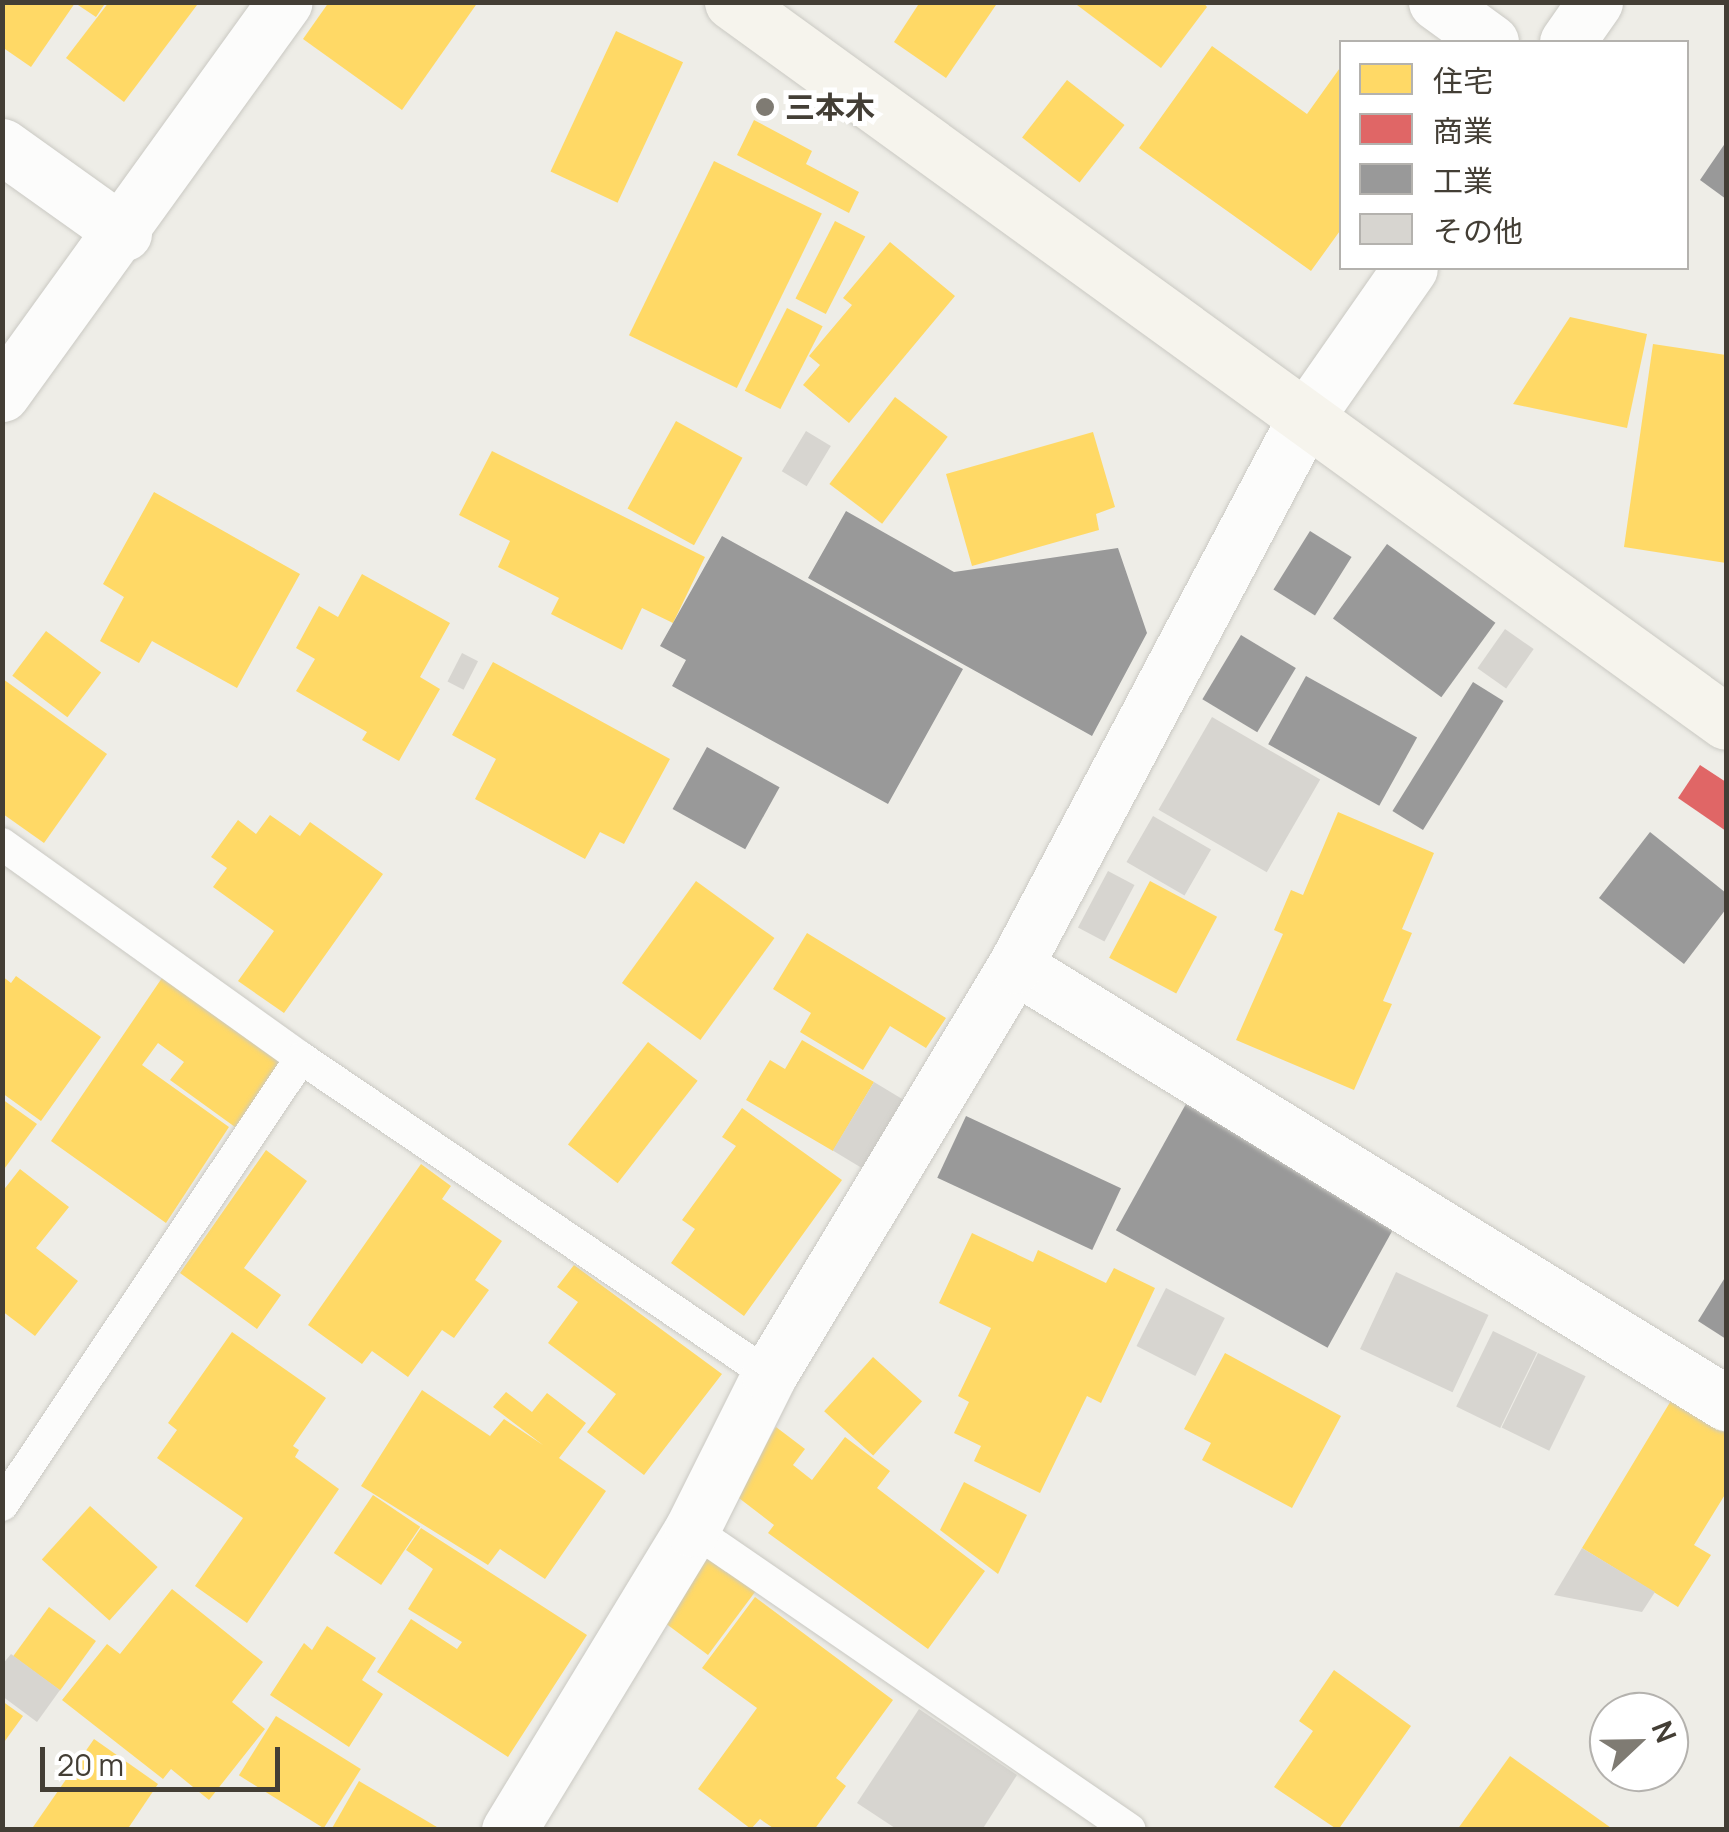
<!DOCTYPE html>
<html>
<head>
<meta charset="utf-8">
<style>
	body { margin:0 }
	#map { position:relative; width:1729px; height:1832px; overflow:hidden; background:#eeede7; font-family:Manrope,"Noto Sans JP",sans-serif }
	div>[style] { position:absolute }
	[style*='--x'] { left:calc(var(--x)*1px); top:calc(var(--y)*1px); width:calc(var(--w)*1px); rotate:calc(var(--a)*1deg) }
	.homes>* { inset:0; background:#ffd966; transform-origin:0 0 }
	.shops>* { inset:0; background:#e06666 }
	.industry>* { inset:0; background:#999; transform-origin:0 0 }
	.building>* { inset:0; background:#d7d5d0; transform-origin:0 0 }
	.roads { filter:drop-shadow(0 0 2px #cac9c3) drop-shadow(0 0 2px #cac9c3) }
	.lane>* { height:32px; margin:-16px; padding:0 16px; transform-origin:16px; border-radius:16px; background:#fcfcfb }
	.street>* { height:55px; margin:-27.5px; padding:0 27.5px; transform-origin:27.5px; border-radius:27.5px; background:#fcfcfb }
	.secondary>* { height:55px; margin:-27.5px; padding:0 27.5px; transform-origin:27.5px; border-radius:27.5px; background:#f6f4ed }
	.dots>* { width:28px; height:28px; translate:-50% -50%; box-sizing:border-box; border:5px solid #fff; border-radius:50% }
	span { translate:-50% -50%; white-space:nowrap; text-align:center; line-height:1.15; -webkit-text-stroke:10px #fff; paint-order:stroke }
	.poi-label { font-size:30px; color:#433e35; font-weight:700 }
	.left { translate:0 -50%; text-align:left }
	.frame { position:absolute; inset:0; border:5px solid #433e35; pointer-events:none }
	.legend { position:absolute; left:1339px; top:40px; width:350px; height:230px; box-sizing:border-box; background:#fff; border:2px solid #b4b2ae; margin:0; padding:12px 18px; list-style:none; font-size:30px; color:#433e35 }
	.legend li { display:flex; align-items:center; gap:20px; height:50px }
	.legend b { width:50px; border:2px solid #b4b2ae }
	.north { position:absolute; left:1589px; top:1692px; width:100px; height:100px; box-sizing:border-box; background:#fff; border:2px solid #b4b2ae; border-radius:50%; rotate:68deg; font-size:28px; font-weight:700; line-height:40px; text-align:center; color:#433e35 }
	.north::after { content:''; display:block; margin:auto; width:35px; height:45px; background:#7f7b73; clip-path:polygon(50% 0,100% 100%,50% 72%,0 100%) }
	.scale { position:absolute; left:40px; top:1747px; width:240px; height:45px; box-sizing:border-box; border:5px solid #433e35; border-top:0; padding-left:12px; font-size:30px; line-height:35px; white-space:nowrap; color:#433e35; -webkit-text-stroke:8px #fff; paint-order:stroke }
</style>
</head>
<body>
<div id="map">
	<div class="homes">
		<div style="clip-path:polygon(2px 2px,106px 2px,96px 17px,75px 3px,31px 67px,2px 47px)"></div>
		<div style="clip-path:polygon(109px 2px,197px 5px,124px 102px,66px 58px)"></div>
		<div style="clip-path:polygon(329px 2px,478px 2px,402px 110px,303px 39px)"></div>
		<div style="clip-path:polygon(920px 2px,998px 2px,946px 78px,894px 42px)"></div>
		<div style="clip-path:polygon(1073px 2px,1203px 2px,1207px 7px,1161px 68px)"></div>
		<div style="left:616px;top:31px;width:74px;height:155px;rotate:25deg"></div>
		<div style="clip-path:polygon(1212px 46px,1307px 114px,1342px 65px,1342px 228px,1311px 271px,1139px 148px)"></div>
		<div style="left:1067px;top:80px;width:73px;height:73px;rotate:38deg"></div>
		<div style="clip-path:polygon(754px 120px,812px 151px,806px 164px,859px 192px,849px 213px,737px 155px)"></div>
		<div style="left:714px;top:161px;width:120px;height:194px;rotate:26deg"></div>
		<div style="left:835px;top:221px;width:34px;height:87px;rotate:27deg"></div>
		<div style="clip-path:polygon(890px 242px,955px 296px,849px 423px,803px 385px,820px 365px,809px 356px,852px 305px,843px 298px)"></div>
		<div style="left:787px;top:308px;width:40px;height:93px;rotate:27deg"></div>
		<div style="clip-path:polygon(1570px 317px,1647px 334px,1627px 428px,1513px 404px)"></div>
		<div style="clip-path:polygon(1653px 344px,1726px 355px,1726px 563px,1624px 547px)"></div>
		<div style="left:895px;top:397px;width:66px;height:109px;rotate:37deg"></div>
		<div style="left:676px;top:421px;width:76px;height:100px;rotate:29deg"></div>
		<div style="clip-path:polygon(1093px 432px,1115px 507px,1096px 514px,1099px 530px,972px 566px,946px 474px)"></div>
		<div style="clip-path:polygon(492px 451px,705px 557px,673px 623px,642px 608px,622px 650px,551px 614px,559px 598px,498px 567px,510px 541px,459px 515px)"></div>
		<div style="clip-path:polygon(154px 492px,300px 574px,237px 688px,152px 641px,139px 663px,100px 641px,124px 597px,103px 584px)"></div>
		<div style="clip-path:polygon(362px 574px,450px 623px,420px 677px,440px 689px,399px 761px,362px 740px,367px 732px,296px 691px,315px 659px,296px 648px,319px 606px,338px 617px)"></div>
		<div style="left:46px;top:631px;width:69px;height:56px;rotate:37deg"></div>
		<div style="clip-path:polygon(493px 662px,670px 759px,624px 844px,600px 832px,585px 859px,475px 799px,496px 759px,452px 735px)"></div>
		<div style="clip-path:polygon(3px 679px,107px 754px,44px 843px,3px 814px)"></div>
		<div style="clip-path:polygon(1338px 812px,1434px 853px,1402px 929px,1412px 933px,1383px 1001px,1392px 1004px,1354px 1090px,1236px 1040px,1283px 934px,1274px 930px,1291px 890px,1303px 895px)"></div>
		<div style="clip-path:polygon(270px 815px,300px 836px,310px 822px,383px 874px,284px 1013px,238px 981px,274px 931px,213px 887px,227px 868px,211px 857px,238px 820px,256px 834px)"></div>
		<div style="left:696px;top:881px;width:97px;height:126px;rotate:36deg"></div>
		<div style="left:1150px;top:881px;width:76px;height:87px;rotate:28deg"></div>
		<div style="clip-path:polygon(807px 933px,946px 1018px,926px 1048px,890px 1026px,863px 1070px,800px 1032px,811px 1013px,773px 989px)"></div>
		<div style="clip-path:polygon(164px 975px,283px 1061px,235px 1127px,170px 1080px,184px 1062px,158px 1043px,142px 1065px,229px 1127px,166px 1223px,51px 1141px)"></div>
		<div style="clip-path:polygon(2px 976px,11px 983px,16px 976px,101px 1037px,41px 1121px,2px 1093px)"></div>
		<div style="clip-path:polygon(802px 1040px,874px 1082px,833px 1151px,746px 1100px,770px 1060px,785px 1069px)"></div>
		<div style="left:648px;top:1042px;width:63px;height:130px;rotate:38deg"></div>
		<div style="clip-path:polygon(2px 1099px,37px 1124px,2px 1172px)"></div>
		<div style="clip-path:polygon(742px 1108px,842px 1180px,744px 1316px,671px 1263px,695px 1229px,682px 1220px,736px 1146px,722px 1137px)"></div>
		<div style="clip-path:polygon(266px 1150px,307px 1181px,244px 1268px,281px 1295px,257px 1329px,180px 1273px)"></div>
		<div style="clip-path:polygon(421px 1164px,451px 1186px,442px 1199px,502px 1241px,475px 1280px,489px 1290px,454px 1338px,442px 1330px,408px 1377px,372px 1351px,362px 1364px,308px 1325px)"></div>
		<div style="clip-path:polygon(20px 1169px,69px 1207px,36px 1248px,78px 1281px,35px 1336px,2px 1311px,2px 1192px)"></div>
		<div style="clip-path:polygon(972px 1233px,1033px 1262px,1038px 1250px,1106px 1283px,1114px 1268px,1155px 1288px,1101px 1403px,1087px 1396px,1040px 1493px,974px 1461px,981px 1446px,954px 1433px,969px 1402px,958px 1396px,991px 1328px,939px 1303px)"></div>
		<div style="clip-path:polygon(574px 1265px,722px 1374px,644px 1475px,587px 1432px,616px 1394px,548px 1343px,578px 1302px,557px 1287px)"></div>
		<div style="clip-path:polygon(232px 1332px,326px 1398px,293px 1446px,299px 1450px,295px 1457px,339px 1489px,247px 1623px,195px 1586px,243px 1518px,157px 1458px,177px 1430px,168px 1423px)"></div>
		<div style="clip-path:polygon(1225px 1353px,1341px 1416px,1292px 1508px,1202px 1460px,1211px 1443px,1184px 1429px)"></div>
		<div style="left:873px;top:1357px;width:66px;height:73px;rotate:42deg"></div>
		<div style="clip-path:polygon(422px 1390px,490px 1436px,504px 1419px,543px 1445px,493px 1407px,506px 1392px,532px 1412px,547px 1393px,586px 1423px,559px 1458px,606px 1491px,545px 1579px,500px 1549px,488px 1565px,361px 1486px)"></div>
		<div style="clip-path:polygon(1672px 1399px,1726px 1432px,1726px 1493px,1694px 1545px,1711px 1555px,1678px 1607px,1582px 1548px)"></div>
		<div style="clip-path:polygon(776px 1427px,805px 1449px,793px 1465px,812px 1480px,845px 1437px,890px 1471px,877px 1488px,985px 1571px,928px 1649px,768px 1533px,774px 1525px,735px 1495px)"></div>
		<div style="clip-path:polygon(964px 1482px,1027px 1515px,998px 1574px,940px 1530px)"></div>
		<div style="left:373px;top:1495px;width:57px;height:70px;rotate:34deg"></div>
		<div style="left:90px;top:1506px;width:91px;height:72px;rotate:42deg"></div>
		<div style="clip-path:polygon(421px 1528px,587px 1635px,508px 1757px,377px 1672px,411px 1619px,457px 1649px,462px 1642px,408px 1609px,433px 1569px,406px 1550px)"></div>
		<div style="clip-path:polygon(705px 1555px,758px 1588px,708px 1655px,645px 1608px)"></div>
		<div style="clip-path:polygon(172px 1589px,263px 1662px,232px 1702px,265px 1729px,209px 1800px,171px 1769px,163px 1779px,62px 1700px,107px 1644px,120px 1654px)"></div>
		<div style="clip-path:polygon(755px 1597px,893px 1700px,836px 1778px,846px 1786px,814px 1830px,776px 1830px,760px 1819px,751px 1829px,698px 1789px,757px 1708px,702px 1668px)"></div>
		<div style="left:49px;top:1607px;width:58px;height:61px;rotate:36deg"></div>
		<div style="clip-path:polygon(327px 1626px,376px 1658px,362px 1680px,383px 1694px,349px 1747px,270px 1695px,304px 1643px,312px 1650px)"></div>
		<div style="clip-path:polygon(1334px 1670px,1411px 1726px,1338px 1830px,1274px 1787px,1313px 1731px,1299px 1721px)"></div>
		<div style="clip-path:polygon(2px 1701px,23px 1716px,2px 1745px)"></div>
		<div style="left:276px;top:1716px;width:100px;height:70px;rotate:32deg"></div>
		<div style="clip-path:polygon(94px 1739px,158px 1784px,127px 1830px,31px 1830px)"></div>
		<div style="clip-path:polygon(1510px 1756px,1614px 1830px,1457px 1830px)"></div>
		<div style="clip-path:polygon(359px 1781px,442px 1830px,331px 1830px)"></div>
	</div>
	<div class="shops">
		<div style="clip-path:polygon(1700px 765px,1726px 782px,1726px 831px,1678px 798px)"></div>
	</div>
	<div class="industry">
		<div style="clip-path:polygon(1726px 142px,1726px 199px,1700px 180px)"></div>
		<div style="clip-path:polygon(846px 511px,954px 572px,1118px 548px,1147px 633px,1092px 736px,808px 578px)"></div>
		<div style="left:1310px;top:531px;width:49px;height:69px;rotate:32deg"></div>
		<div style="clip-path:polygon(722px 536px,963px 669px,888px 804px,672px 686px,686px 660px,660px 646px)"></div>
		<div style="left:1387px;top:544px;width:134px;height:92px;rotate:36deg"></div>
		<div style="left:1241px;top:635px;width:64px;height:75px;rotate:31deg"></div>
		<div style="left:1306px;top:676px;width:127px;height:78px;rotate:29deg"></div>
		<div style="left:1473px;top:682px;width:36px;height:152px;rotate:32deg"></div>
		<div style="left:707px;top:747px;width:83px;height:71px;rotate:29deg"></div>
		<div style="clip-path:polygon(1650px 832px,1726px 893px,1726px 909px,1684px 964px,1599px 898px)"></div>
		<div style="left:1192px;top:1093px;width:242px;height:157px;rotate:29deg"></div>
		<div style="left:966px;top:1116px;width:171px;height:68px;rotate:25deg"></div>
		<div style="clip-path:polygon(1726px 1276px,1726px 1339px,1698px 1321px)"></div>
	</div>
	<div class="building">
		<div style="left:806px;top:431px;width:29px;height:47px;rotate:31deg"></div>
		<div style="left:1505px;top:629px;width:35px;height:48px;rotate:35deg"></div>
		<div style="left:462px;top:653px;width:18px;height:32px;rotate:27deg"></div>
		<div style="left:1212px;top:717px;width:125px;height:107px;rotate:30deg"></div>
		<div style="left:1153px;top:816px;width:67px;height:53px;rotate:30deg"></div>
		<div style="left:1108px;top:871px;width:30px;height:64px;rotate:28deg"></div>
		<div style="left:874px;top:1082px;width:42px;height:80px;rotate:31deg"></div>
		<div style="left:1396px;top:1272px;width:102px;height:85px;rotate:25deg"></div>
		<div style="left:1166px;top:1288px;width:66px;height:65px;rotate:27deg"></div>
		<div style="left:1493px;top:1331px;width:49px;height:84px;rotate:26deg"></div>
		<div style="left:1538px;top:1353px;width:53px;height:83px;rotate:26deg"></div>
		<div style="clip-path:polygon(1582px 1548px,1655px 1592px,1642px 1612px,1554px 1595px)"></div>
		<div style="clip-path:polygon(11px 1654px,60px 1690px,37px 1722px,2px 1696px,2px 1665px)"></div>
		<div style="clip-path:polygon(919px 1709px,1017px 1775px,982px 1830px,898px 1830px,857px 1803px)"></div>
	</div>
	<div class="roads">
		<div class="lane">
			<div style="--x:2;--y:844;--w:368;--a:35.6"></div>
			<div style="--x:301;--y:1058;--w:565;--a:34.11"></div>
			<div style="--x:2;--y:1505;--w:538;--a:-56.22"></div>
			<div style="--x:692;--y:1529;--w:531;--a:34.5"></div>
		</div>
		<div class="street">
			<div style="--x:1436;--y:2;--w:68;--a:36"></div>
			<div style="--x:1567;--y:42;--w:49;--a:-55"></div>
			<div style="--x:2;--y:146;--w:150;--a:35.5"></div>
			<div style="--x:2;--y:394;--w:483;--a:-54.2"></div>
			<div style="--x:1015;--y:966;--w:835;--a:31.58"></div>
			<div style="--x:509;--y:1830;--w:352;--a:-58.7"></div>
			<div style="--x:692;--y:1529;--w:172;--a:-63.4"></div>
			<div style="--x:769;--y:1375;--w:477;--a:-59"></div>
			<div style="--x:1015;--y:966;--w:618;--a:-62.11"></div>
			<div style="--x:1304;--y:420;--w:185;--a:-55.1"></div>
		</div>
		<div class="secondary">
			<div style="--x:732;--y:2;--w:1227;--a:35.92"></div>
		</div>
	</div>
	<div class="dots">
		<div style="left:765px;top:107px;background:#7f7b73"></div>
	</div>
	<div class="poi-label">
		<span class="left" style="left:785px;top:107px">三本木</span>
	</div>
	<div class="frame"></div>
	<ul class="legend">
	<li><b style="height:28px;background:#ffd966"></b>住宅</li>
	<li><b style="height:28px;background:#e06666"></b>商業</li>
	<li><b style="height:28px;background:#999"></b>工業</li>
	<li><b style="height:28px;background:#d7d5d0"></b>その他</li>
	</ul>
	<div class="north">N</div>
	<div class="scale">20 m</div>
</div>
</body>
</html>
